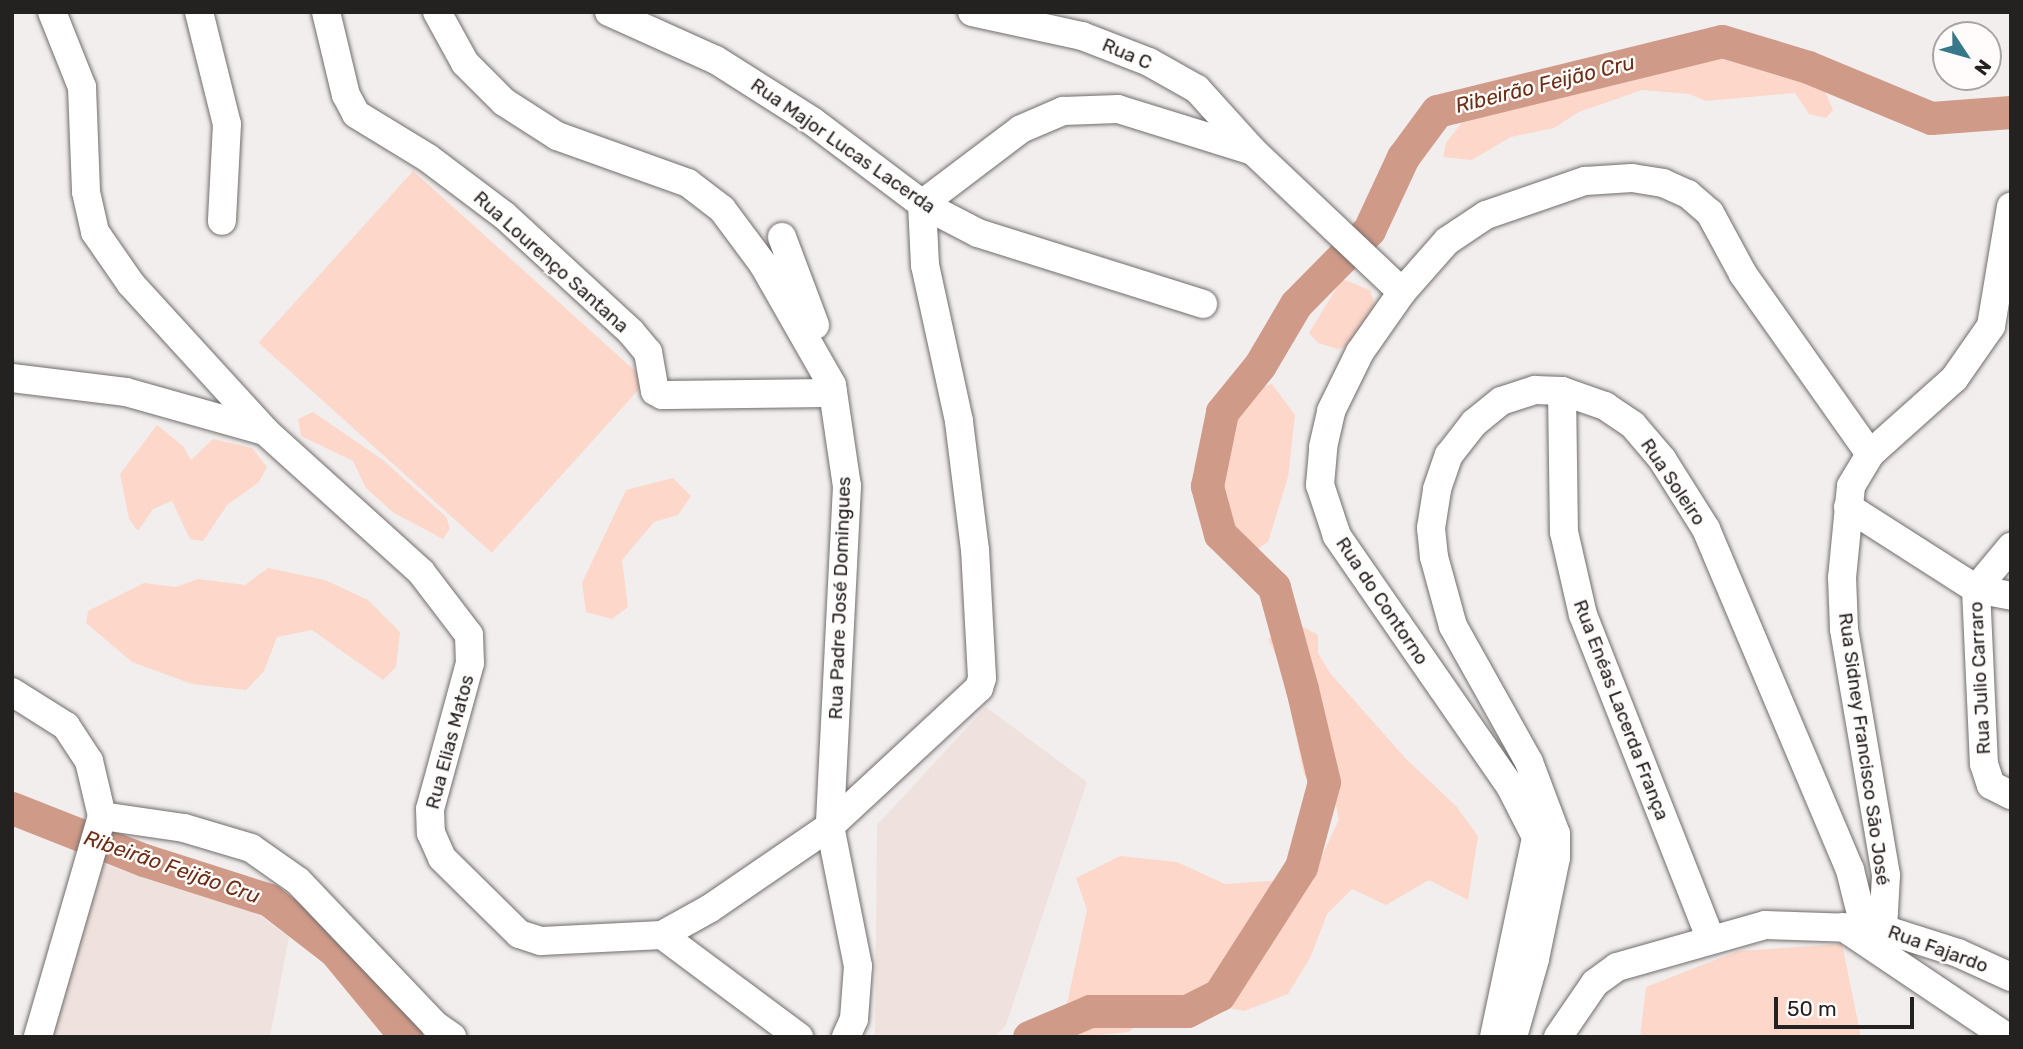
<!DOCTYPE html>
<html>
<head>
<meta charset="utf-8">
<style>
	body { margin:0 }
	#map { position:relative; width:2023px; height:1049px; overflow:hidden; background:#f2eeed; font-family:Rubik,sans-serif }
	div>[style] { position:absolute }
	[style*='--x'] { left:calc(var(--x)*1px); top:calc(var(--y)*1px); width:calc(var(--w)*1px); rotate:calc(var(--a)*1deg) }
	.built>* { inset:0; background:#efe2de }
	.green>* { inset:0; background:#fcd7ca; transform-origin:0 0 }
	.river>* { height:33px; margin:-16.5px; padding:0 16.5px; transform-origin:16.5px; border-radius:16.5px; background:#d09a88 }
	.roads { filter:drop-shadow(0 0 2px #716d6c) drop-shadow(0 0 2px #716d6c) }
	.minor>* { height:28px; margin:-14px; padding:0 14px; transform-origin:14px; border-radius:14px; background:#fff }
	span { translate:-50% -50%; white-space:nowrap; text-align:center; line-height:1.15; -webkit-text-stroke:5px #fffcfb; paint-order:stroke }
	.street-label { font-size:19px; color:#242221 }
	.water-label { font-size:21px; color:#6e2d14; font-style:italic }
	.frame { position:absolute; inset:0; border:14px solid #242221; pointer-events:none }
	.north { position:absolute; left:1932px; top:21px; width:70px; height:70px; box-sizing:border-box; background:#fffcfb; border:2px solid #a7a5a4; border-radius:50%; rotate:126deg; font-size:19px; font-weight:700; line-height:28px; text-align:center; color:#242221 }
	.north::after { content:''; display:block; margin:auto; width:24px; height:32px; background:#37788b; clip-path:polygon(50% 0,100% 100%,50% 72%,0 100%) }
	.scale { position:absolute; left:1774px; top:997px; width:140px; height:32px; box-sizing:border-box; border:4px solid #242221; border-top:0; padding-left:9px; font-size:21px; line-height:24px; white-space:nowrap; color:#242221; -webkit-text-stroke:5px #fffcfb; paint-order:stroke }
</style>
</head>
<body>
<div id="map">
	<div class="built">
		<div style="clip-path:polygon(986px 707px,1087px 782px,1006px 1025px,995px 1037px,875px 1037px,877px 825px)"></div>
		<div style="clip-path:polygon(101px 863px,258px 914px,289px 937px,270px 1037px,49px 1037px)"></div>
	</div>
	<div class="green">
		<div style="clip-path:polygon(1720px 53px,1745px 54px,1824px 89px,1833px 110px,1826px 118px,1809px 114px,1795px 93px,1706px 101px,1689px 94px,1642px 90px,1579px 112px,1554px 128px,1511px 137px,1472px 160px,1443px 157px,1446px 143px,1470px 112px)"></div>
		<div style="left:413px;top:171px;width:314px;height:231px;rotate:42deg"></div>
		<div style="clip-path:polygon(1342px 279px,1370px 290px,1378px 316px,1359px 343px,1338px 349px,1318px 343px,1309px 333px)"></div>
		<div style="clip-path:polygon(1272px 384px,1295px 415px,1288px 477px,1268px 542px,1235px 564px,1206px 544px,1199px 518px,1239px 412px,1252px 390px)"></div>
		<div style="clip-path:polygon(313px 412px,383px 460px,446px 517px,450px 528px,443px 539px,394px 513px,366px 488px,353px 461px,301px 436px,298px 419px)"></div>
		<div style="clip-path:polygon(157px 425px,183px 446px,191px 460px,213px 439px,252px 448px,267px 467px,259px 482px,227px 505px,203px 541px,190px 539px,172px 501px,153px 509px,138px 531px,129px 519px,120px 474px)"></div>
		<div style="clip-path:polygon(673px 478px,691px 496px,678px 515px,654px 522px,622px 560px,628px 607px,612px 619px,586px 612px,582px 583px,626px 490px)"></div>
		<div style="clip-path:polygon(268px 568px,325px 580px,368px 600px,400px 632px,396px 667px,383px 680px,312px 630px,277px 637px,264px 671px,246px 690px,192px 684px,132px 662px,86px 623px,88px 611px,144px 583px,176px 587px,198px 579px,245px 585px)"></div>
		<div style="clip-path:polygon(1294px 622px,1318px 635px,1318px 653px,1330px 673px,1406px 759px,1456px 806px,1478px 836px,1468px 900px,1429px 880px,1386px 905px,1352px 889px,1327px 914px,1310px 958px,1288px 994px,1244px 1011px,1168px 997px,1129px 1032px,1079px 1037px,1067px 1004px,1087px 910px,1076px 878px,1120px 856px,1177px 862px,1225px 884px,1311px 878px,1339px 820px,1336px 805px,1304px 775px,1282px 667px,1268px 639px)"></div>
		<div style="clip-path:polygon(1842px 944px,1861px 1037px,1640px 1037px,1646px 987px,1738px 951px)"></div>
	</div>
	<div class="river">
		<div style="--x:12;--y:808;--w:142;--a:21.5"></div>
		<div style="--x:144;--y:860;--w:131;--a:17.7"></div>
		<div style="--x:269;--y:900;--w:83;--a:37.7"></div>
		<div style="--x:335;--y:951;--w:112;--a:50.5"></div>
		<div style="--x:1029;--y:1037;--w:66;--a:-23.1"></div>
		<div style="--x:1090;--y:1011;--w:97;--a:0"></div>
		<div style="--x:1187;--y:1011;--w:36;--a:-27"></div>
		<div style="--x:1219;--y:995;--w:152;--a:-57.4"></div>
		<div style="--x:1301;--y:867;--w:88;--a:-74.9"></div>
		<div style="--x:1324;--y:782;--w:96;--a:-103.3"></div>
		<div style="--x:1302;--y:689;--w:106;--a:-105.4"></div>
		<div style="--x:1274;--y:587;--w:76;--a:-135.5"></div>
		<div style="--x:1220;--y:534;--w:50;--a:-105.2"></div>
		<div style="--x:1207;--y:486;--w:76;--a:-78.5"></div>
		<div style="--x:1222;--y:412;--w:60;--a:-51"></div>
		<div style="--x:1260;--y:365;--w:71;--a:-59.5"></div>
		<div style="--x:1296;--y:304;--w:104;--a:-45.4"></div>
		<div style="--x:1369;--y:230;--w:81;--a:-65"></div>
		<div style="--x:1403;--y:157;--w:57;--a:-53.5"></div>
		<div style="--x:1437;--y:111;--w:293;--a:-13.8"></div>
		<div style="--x:1722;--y:41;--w:90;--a:16.8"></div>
		<div style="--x:1808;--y:67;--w:133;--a:22.5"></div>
		<div style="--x:1931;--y:118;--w:80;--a:-4.3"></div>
	</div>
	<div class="roads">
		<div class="minor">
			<div style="--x:52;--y:12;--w:81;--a:68.2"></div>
			<div style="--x:82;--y:87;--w:105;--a:87.8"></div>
			<div style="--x:86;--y:192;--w:41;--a:77.3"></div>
			<div style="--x:95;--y:232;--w:63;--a:55.3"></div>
			<div style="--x:131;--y:284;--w:199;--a:47.6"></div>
			<div style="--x:199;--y:12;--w:115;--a:76"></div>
			<div style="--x:227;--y:124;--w:97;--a:93"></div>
			<div style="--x:326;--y:12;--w:85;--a:76.5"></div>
			<div style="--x:346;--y:95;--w:21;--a:62"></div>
			<div style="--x:356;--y:114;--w:84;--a:31.4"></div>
			<div style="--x:428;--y:158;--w:96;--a:37"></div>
			<div style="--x:505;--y:216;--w:171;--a:42.6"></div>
			<div style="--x:631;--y:332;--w:26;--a:50"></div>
			<div style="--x:648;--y:352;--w:40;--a:80"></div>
			<div style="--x:655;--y:391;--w:8;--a:30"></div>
			<div style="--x:662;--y:395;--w:171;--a:-0.7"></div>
			<div style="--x:437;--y:12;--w:58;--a:61.2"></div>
			<div style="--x:465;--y:63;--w:55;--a:45"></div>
			<div style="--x:504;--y:102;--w:63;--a:32.7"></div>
			<div style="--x:557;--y:136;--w:139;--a:19.7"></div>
			<div style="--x:688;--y:183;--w:43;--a:37.4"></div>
			<div style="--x:722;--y:209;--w:69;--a:53.3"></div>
			<div style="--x:763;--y:264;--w:139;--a:60.3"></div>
			<div style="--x:832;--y:385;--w:102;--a:81.6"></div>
			<div style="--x:847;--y:486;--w:340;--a:92.9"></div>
			<div style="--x:830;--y:826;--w:143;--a:78.7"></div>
			<div style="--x:858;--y:966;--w:53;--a:94.3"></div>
			<div style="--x:854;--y:1019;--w:20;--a:114"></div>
			<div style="--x:609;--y:12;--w:117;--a:24.2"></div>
			<div style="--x:716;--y:60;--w:114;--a:32.4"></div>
			<div style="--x:812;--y:121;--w:138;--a:37"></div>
			<div style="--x:922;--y:204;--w:63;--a:27.4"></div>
			<div style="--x:978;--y:233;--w:236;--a:17.5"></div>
			<div style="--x:972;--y:12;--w:113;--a:12.3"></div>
			<div style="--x:1082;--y:36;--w:72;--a:21.2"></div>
			<div style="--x:1149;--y:62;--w:55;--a:29.4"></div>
			<div style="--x:1197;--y:89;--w:84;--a:47.9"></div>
			<div style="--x:782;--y:237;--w:94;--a:69.4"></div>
			<div style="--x:12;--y:378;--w:115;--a:7"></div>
			<div style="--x:126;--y:392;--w:144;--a:15.7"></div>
			<div style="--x:265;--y:431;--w:210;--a:42.1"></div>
			<div style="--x:421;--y:572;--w:79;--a:52.7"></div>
			<div style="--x:469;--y:635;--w:28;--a:88"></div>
			<div style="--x:470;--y:663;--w:151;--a:105.3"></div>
			<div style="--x:430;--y:809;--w:24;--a:88"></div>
			<div style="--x:431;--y:833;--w:27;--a:66"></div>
			<div style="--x:442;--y:858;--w:108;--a:44.6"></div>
			<div style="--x:519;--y:934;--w:23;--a:18"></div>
			<div style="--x:541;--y:941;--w:121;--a:-2.8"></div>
			<div style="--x:662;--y:935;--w:54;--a:-29"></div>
			<div style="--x:709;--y:909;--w:147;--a:-34.4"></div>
			<div style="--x:830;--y:826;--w:203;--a:-42.8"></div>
			<div style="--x:979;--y:688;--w:10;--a:-73"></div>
			<div style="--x:982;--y:678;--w:128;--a:-93.1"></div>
			<div style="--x:975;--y:550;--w:130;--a:-97.1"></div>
			<div style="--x:959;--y:421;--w:160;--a:-102.3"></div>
			<div style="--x:925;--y:265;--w:61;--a:-92.8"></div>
			<div style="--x:922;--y:204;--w:124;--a:-37.1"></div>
			<div style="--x:1021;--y:129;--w:46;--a:-23.2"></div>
			<div style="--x:1063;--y:111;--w:55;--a:-2.1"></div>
			<div style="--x:1118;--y:109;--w:141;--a:17.3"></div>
			<div style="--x:1253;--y:151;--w:205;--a:43.4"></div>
			<div style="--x:1562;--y:391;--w:141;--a:89.2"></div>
			<div style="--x:1564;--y:532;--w:85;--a:77.1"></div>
			<div style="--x:1583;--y:615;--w:346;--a:68.5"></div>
			<div style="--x:1848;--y:507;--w:152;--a:32.6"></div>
			<div style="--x:1976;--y:589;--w:36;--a:11"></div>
			<div style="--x:1976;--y:589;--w:175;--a:87.4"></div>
			<div style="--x:1984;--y:764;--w:22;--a:72"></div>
			<div style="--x:1991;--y:785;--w:22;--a:27"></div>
			<div style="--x:1976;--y:589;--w:55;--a:-50.2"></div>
			<div style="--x:12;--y:692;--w:64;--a:32.2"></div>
			<div style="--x:66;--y:726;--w:42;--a:56.7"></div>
			<div style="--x:89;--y:761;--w:57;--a:76.7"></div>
			<div style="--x:102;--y:816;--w:230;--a:106.2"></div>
			<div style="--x:102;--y:816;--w:83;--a:8.3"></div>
			<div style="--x:184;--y:828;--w:70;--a:16.6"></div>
			<div style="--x:251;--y:848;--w:57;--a:35.1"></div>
			<div style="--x:298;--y:881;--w:199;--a:46.4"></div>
			<div style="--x:435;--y:1025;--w:21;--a:35"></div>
			<div style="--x:1843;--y:927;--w:197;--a:33.9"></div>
			<div style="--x:1883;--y:929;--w:54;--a:-86.8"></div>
			<div style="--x:1886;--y:875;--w:250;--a:-99.7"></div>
			<div style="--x:1844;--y:629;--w:51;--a:-92.2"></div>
			<div style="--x:1842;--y:578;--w:92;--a:-84.4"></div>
			<div style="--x:1851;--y:486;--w:37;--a:-59"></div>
			<div style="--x:1870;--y:454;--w:113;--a:-41.8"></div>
			<div style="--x:1954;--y:379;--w:65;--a:-55.1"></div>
			<div style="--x:1991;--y:326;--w:121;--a:-80.5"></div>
			<div style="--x:662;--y:935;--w:171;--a:36.7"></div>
			<div style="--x:1494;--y:1037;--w:204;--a:-78.1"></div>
			<div style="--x:1536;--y:837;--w:57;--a:-117"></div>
			<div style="--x:1510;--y:786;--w:304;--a:-124.7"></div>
			<div style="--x:1337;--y:536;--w:54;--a:-108.4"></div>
			<div style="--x:1320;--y:485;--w:38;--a:-85"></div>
			<div style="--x:1323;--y:447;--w:37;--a:-77"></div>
			<div style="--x:1331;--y:411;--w:66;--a:-63.8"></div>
			<div style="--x:1360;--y:352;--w:73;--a:-55"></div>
			<div style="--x:1402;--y:292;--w:68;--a:-48.6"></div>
			<div style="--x:1447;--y:241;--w:47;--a:-33.7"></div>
			<div style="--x:1486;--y:215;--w:105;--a:-19"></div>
			<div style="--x:1585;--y:181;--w:47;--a:-3.7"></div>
			<div style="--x:1632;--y:178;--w:31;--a:9"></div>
			<div style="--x:1663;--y:183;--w:27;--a:24"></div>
			<div style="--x:1688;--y:194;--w:29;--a:41"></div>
			<div style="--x:1710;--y:213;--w:69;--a:61.6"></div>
			<div style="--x:1743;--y:274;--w:220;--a:54.8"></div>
			<div style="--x:1513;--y:1037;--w:81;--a:-74.2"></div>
			<div style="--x:1535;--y:959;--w:103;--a:-78.3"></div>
			<div style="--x:1556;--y:858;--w:24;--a:-90"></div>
			<div style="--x:1556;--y:834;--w:77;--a:-110.6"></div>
			<div style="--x:1529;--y:762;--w:156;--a:-119.2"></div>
			<div style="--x:1453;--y:626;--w:72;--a:-105.4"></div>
			<div style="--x:1434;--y:557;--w:29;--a:-96"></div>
			<div style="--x:1431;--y:528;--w:39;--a:-81"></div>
			<div style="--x:1437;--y:489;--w:36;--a:-71"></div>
			<div style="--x:1449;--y:455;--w:41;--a:-52"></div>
			<div style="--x:1474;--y:423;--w:35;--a:-39"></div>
			<div style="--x:1501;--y:401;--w:36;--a:-18"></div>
			<div style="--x:1535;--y:390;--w:27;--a:2"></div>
			<div style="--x:1562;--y:391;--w:46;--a:19.2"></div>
			<div style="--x:1605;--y:406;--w:34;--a:34"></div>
			<div style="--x:1633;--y:425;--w:45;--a:49.5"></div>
			<div style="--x:1662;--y:459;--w:83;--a:57.8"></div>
			<div style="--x:1706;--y:529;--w:370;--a:67.1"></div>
			<div style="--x:1850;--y:870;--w:58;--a:76"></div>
			<div style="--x:1558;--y:1037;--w:65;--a:-55.6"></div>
			<div style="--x:1595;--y:983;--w:27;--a:-36"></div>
			<div style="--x:1617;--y:967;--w:154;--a:-15.8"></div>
			<div style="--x:1765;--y:925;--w:118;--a:1.9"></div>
			<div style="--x:1883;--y:929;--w:79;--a:17.7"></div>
			<div style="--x:1958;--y:953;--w:58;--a:24.4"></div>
		</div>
	</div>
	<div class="street-label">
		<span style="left:1127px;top:54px;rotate:23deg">Rua C</span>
		<span style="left:843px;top:146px;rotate:35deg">Rua Major Lucas Lacerda</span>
		<span style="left:551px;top:262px;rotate:42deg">Rua Lourenço Santana</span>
		<span style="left:1673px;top:482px;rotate:56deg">Rua Soleiro</span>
		<span style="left:840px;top:598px;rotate:-88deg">Rua Padre José Domingues</span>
		<span style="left:1382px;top:601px;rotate:56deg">Rua do Contorno</span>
		<span style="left:1980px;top:678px;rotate:-93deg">Rua Julio Carraro</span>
		<span style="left:1621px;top:710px;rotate:69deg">Rua Enéas Lacerda França</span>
		<span style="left:450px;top:742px;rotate:-75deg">Rua Elias Matos</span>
		<span style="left:1864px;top:749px;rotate:82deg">Rua Sidney Francisco São José</span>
		<span style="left:1938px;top:949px;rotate:20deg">Rua Fajardo</span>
	</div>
	<div class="water-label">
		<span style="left:1545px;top:84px;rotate:-14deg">Ribeirão Feijão Cru</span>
		<span style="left:172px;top:867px;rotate:19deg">Ribeirão Feijão Cru</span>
	</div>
	<div class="frame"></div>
	<div class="north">N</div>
	<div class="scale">50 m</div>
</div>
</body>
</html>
